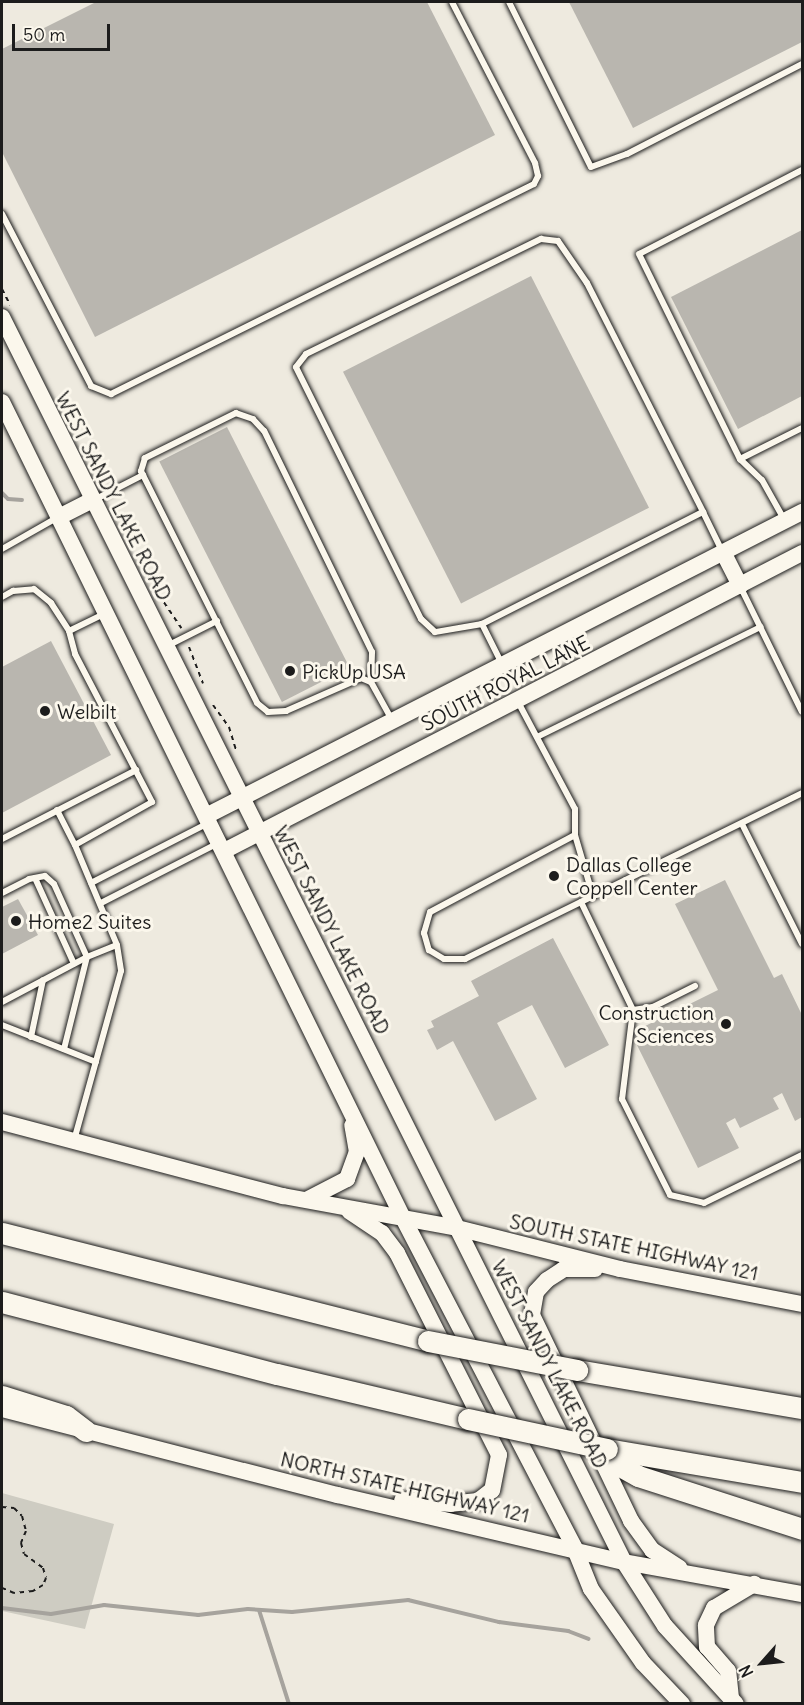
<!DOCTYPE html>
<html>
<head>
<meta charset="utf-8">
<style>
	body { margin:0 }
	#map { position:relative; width:804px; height:1705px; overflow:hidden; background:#eeeadf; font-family:Delius,sans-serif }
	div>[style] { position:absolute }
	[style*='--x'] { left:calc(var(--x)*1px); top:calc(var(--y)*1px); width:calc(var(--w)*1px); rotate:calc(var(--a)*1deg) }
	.green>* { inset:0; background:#ceccc2 }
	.stream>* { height:4px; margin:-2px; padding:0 2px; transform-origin:2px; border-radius:2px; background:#a6a39d }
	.building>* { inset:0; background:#b9b6af; transform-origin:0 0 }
	.path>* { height:2px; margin-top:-1px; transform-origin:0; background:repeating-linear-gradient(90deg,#1c1c1c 0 4.5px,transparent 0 9px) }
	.roads { filter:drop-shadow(0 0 2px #1c1c1c) drop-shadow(0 0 2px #1c1c1c) }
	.lane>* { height:6px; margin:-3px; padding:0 3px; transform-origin:3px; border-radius:3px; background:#fbf7ec }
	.secondary>* { height:16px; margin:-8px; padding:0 8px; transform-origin:8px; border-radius:8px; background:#fbf7ec }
	.highway>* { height:21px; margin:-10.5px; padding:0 10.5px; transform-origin:10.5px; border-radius:10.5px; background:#fbf7ec }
	.bridges { filter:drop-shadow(0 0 2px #1c1c1c) drop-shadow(0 0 2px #1c1c1c) }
	.highway-bridge>* { height:21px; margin:-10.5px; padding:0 10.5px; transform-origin:10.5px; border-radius:10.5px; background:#fbf7ec }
	.dots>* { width:16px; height:16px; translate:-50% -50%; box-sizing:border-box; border:3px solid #fbf7ec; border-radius:50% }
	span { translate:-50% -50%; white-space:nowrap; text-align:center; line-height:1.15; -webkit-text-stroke:6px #fbf7ec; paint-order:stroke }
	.street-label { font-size:20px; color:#1c1c1c }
	.poi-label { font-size:20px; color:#1c1c1c }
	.left { translate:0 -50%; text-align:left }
	.right { translate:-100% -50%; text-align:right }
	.frame { position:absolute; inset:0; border:3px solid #1c1c1c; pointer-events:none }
	.north { position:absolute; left:732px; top:1633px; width:60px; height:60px; -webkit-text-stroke:4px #fbf7ec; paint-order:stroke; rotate:243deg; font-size:16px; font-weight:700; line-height:24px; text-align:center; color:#1c1c1c }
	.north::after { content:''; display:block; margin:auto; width:21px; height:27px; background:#1c1c1c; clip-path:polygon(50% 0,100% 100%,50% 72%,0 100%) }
	.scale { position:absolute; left:12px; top:24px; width:98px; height:27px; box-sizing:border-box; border:3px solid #1c1c1c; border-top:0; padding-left:8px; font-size:18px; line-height:21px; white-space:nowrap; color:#1c1c1c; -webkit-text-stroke:4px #fbf7ec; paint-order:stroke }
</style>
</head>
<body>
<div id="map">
	<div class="green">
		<div style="clip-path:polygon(2px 1493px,114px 1524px,85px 1629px,2px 1611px)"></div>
	</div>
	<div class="stream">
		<div style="--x:2;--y:493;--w:8;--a:45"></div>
		<div style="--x:8;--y:499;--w:14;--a:4"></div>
		<div style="--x:2;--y:1608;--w:49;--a:7"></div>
		<div style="--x:51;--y:1614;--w:54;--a:-9.6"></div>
		<div style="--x:104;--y:1605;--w:95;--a:6.1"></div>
		<div style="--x:198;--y:1615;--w:50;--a:-6.8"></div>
		<div style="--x:248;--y:1609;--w:44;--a:3.9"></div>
		<div style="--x:292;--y:1612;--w:117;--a:-5.9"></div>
		<div style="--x:408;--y:1600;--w:94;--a:13.6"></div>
		<div style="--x:499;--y:1622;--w:70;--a:7.4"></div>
		<div style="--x:568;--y:1631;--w:22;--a:21"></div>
		<div style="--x:259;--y:1610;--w:99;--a:72.3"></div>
	</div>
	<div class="building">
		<div style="clip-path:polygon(96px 2px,427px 2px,495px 135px,95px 337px,2px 152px,2px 49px)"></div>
		<div style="clip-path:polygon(569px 2px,802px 2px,802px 42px,633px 128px)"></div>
		<div style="clip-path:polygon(802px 230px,802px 396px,738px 429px,671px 297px)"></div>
		<div style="left:531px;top:276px;width:260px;height:211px;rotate:63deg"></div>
		<div style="left:227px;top:427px;width:270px;height:76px;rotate:63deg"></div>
		<div style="clip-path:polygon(51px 641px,111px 755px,2px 813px,2px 667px)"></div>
		<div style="clip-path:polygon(725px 880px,774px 978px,782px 974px,802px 1015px,802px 1117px,795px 1121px,782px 1093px,773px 1098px,779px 1109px,740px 1128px,735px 1118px,726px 1123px,739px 1148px,698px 1168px,631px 1033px,718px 990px,675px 904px)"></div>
		<div style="clip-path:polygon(18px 899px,38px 935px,2px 954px,2px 907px)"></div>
		<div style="clip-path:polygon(553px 938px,609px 1045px,565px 1068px,532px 1005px,497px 1023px,537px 1099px,495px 1121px,453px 1041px,437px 1050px,427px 1030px,434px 1027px,431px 1021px,479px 996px,471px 981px)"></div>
	</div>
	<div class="path">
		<div style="--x:2;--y:289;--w:18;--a:63"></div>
		<div style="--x:159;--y:595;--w:40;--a:56"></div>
		<div style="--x:189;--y:647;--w:39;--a:69"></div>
		<div style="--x:213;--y:705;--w:27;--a:54"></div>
		<div style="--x:229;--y:727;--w:24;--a:73"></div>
		<div style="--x:2;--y:1507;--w:12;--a:5"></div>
		<div style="--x:14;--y:1508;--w:11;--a:45"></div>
		<div style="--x:22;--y:1516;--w:16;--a:75"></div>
		<div style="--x:26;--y:1531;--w:13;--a:113"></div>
		<div style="--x:21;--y:1543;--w:11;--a:75"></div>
		<div style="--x:24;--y:1554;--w:24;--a:36"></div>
		<div style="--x:43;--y:1568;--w:10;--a:73"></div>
		<div style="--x:46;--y:1578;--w:8;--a:113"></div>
		<div style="--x:43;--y:1585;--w:12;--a:149"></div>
		<div style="--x:33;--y:1591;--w:19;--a:174"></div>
		<div style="--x:14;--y:1593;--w:13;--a:-157"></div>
	</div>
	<div class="roads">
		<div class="lane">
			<div style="--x:509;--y:2;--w:184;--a:63.6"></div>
			<div style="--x:591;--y:167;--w:38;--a:-20"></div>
			<div style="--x:627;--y:154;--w:197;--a:-27.2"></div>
			<div style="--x:802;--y:170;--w:183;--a:152.7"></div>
			<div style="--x:639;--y:254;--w:229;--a:63.8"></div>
			<div style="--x:740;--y:459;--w:69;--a:-26.6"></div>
			<div style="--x:2;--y:214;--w:194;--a:62.6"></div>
			<div style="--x:91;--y:386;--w:22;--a:22"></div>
			<div style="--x:111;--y:394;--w:472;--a:-26.4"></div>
			<div style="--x:534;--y:184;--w:9;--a:-63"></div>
			<div style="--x:538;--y:176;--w:13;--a:-103"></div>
			<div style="--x:535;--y:163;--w:181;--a:-117.3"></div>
			<div style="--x:740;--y:459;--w:30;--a:44"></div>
			<div style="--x:762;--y:480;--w:47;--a:60.7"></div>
			<div style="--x:96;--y:499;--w:53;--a:-27.1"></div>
			<div style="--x:2;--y:549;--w:64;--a:-29.7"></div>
			<div style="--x:740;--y:586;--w:140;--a:63.8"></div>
			<div style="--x:2;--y:597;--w:13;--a:-29"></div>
			<div style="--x:13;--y:591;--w:21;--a:-5"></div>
			<div style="--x:34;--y:589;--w:22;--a:39"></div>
			<div style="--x:51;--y:603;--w:33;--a:57"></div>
			<div style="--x:69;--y:631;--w:39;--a:-26"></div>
			<div style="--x:482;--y:624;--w:48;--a:170.3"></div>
			<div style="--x:435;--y:632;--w:19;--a:-137"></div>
			<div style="--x:421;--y:619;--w:281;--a:-116.4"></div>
			<div style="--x:296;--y:367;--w:16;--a:-52"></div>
			<div style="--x:306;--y:354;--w:262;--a:-26.1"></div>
			<div style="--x:541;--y:239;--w:17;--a:7"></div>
			<div style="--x:558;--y:241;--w:51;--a:55.4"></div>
			<div style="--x:587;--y:283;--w:257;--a:63.1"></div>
			<div style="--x:69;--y:631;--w:24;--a:75"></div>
			<div style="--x:75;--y:654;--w:167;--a:62.5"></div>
			<div style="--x:152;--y:802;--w:88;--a:150.8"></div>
			<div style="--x:75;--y:845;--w:108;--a:67.2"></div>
			<div style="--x:117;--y:945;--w:26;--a:81"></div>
			<div style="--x:121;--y:971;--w:175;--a:105.5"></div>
			<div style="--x:167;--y:646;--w:56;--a:-26.6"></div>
			<div style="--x:502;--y:664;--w:45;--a:-116.6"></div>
			<div style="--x:482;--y:624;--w:248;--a:-26.9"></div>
			<div style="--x:703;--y:512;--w:43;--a:64"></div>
			<div style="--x:371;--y:682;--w:30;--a:-88"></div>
			<div style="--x:372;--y:652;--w:246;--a:-116"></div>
			<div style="--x:264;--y:431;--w:16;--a:-133"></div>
			<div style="--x:253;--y:419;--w:18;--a:-161"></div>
			<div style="--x:236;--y:413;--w:102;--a:153.7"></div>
			<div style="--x:145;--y:458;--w:14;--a:107"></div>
			<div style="--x:141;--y:471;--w:259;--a:63.4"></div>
			<div style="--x:257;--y:703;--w:14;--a:39"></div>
			<div style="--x:268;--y:712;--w:18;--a:-3"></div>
			<div style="--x:286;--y:711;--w:82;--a:-23.7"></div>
			<div style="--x:361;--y:678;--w:11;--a:22"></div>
			<div style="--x:371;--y:682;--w:43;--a:61.1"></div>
			<div style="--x:517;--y:700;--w:123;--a:62"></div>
			<div style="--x:575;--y:809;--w:26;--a:90"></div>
			<div style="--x:575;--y:835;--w:64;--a:73.6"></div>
			<div style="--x:539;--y:736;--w:247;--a:-26.2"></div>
			<div style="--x:57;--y:810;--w:39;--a:63"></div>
			<div style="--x:742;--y:824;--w:134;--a:63.4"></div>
			<div style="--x:575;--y:835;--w:164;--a:152"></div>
			<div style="--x:430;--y:912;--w:22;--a:106"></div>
			<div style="--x:424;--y:933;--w:18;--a:74"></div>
			<div style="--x:429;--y:950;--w:17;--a:31"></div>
			<div style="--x:444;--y:959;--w:21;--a:0"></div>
			<div style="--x:465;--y:959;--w:376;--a:-26.2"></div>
			<div style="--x:2;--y:839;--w:151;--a:-27.2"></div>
			<div style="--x:35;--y:878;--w:94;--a:65.6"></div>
			<div style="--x:91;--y:883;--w:131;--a:-27.1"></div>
			<div style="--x:2;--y:893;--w:30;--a:-27"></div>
			<div style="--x:29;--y:879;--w:16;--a:-11"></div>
			<div style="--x:45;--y:876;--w:12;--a:42"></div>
			<div style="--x:54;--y:884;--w:80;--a:65.7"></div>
			<div style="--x:87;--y:957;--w:32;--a:-22"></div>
			<div style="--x:581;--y:902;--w:120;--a:64.3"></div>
			<div style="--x:633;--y:1010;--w:90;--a:97"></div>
			<div style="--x:622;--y:1099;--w:107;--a:63.4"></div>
			<div style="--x:670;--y:1195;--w:35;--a:13"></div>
			<div style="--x:704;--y:1203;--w:109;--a:-26.1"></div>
			<div style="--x:101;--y:903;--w:131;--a:-27.1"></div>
			<div style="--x:2;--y:1002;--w:96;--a:-27.9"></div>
			<div style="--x:633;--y:1010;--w:20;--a:-9"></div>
			<div style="--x:653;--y:1007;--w:47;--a:-26.6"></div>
			<div style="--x:2;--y:1025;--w:101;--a:21.5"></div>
			<div style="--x:31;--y:1037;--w:58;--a:-78.1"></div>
			<div style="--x:64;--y:1049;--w:95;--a:-76"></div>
		</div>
		<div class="secondary">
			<div style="--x:2;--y:317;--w:1392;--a:63.45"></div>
			<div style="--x:624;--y:1562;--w:76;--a:57.4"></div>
			<div style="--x:665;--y:1626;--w:105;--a:47.7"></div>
			<div style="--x:2;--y:402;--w:909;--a:63.83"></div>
			<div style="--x:403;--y:1218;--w:371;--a:62.5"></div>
			<div style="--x:574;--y:1547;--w:45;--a:68"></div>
			<div style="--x:591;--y:1589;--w:90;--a:54.9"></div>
			<div style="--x:643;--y:1663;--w:57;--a:46.4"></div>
			<div style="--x:59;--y:517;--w:38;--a:-27"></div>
			<div style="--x:723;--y:552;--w:38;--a:63"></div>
			<div style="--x:208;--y:815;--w:667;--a:-27.03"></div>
			<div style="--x:226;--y:850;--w:648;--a:-27.28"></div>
			<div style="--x:2;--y:1122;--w:291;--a:14.8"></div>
			<div style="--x:283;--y:1196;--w:177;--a:10.4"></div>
			<div style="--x:457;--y:1228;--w:168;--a:14.1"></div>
			<div style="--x:620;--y:1269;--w:185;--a:10.9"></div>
			<div style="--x:308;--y:1199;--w:44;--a:-27.1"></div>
			<div style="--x:347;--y:1179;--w:29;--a:-70"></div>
			<div style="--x:357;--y:1152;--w:27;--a:-100"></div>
			<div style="--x:349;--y:1211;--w:40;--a:34"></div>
			<div style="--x:382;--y:1233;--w:25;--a:53"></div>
			<div style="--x:397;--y:1253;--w:226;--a:63.2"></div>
			<div style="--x:499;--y:1455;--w:36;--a:101"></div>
			<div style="--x:492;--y:1490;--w:18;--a:142"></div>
			<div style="--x:478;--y:1501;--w:27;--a:174"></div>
			<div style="--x:451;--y:1504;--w:49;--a:-175.3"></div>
			<div style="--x:595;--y:1269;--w:31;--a:180"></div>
			<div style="--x:564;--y:1269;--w:20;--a:147"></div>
			<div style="--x:547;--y:1280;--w:16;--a:133"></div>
			<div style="--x:536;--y:1292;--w:23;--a:100"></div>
			<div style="--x:532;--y:1315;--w:229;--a:64.3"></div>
			<div style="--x:631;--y:1521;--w:36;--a:54"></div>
			<div style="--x:652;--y:1550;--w:33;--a:33"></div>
			<div style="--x:2;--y:1409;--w:347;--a:14.4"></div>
			<div style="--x:338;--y:1495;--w:294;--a:13.2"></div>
			<div style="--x:624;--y:1562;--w:181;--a:10.2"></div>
			<div style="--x:731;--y:1698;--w:27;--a:-96"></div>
			<div style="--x:728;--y:1671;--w:32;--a:-131"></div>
			<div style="--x:707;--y:1647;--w:22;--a:-93"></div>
			<div style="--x:706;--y:1625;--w:19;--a:-65"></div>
			<div style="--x:714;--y:1608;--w:47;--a:-31"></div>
		</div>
		<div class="highway">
			<div style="--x:2;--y:1233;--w:439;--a:14.2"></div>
			<div style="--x:2;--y:1302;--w:284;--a:14.7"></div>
			<div style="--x:277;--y:1374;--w:196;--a:13.3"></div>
			<div style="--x:577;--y:1370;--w:228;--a:9.6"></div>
			<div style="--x:2;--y:1396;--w:67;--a:17.4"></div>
			<div style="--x:66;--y:1416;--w:25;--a:37"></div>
			<div style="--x:607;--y:1449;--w:23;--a:50"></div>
			<div style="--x:622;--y:1467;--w:18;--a:29"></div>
			<div style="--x:638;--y:1476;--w:172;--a:17.9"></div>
			<div style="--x:607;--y:1449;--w:198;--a:9.6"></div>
		</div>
	</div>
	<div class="bridges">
		<div class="highway-bridge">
			<div style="--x:428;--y:1341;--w:152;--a:11"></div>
			<div style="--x:468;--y:1419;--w:142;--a:12.2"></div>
		</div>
	</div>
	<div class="dots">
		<div style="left:290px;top:671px;background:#1c1c1c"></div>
		<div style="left:45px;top:711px;background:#1c1c1c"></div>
		<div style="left:554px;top:876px;background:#1c1c1c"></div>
		<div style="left:16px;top:921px;background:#1c1c1c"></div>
		<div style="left:726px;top:1024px;background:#1c1c1c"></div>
	</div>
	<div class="street-label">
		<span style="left:114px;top:496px;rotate:63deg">WEST SANDY LAKE ROAD</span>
		<span style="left:505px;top:683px;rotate:-27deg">SOUTH ROYAL LANE</span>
		<span style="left:332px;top:930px;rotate:63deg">WEST SANDY LAKE ROAD</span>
		<span style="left:634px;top:1247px;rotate:12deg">SOUTH STATE HIGHWAY 121</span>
		<span style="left:550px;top:1364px;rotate:63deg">WEST SANDY LAKE ROAD</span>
		<span style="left:405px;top:1487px;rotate:13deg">NORTH STATE HIGHWAY 121</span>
	</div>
	<div class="poi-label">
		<span class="left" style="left:302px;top:671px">PickUp USA</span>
		<span class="left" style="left:57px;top:711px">Welbilt</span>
		<span class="left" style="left:566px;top:876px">Dallas College<br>Coppell Center</span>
		<span class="left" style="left:28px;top:921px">Home2 Suites</span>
		<span class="right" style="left:714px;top:1024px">Construction<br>Sciences</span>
	</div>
	<div class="frame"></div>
	<div class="north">N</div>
	<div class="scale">50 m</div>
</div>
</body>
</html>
